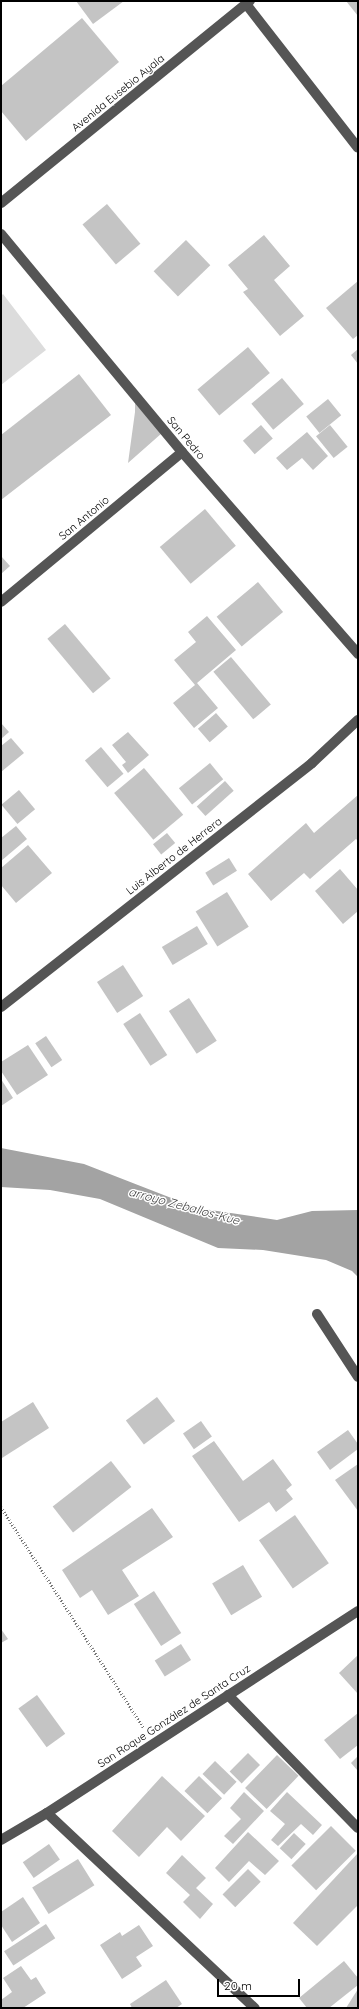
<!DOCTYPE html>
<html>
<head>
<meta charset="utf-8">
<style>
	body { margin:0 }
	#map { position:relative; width:359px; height:2009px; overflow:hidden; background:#fff; font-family:Quicksand,sans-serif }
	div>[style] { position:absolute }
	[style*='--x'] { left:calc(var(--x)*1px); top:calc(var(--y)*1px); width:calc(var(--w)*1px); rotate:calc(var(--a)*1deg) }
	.green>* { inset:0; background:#dcdcdc }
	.water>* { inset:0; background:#a3a3a3 }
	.building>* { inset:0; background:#c4c4c4; transform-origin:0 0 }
	.path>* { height:2.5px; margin-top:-1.25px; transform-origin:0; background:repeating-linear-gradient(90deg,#777 0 1px,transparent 0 3px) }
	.minor>* { height:10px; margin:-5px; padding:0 5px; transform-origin:5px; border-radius:5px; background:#555 }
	span { translate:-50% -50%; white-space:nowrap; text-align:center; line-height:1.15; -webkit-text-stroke:3px #fff; paint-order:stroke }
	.street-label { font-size:11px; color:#000 }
	.water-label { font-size:12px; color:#444; font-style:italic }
	.frame { position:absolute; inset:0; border:2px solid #000; pointer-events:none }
	.scale { position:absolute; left:217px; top:1979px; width:83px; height:18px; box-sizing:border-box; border:2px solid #000; border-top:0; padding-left:5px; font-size:12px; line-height:14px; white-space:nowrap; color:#000; -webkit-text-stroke:3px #fff; paint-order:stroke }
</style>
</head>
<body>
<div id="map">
	<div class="green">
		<div style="clip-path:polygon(3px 294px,46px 350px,1px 385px,1px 296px)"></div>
	</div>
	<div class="water">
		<div style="clip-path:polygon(1px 1148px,84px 1164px,197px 1208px,277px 1220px,312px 1211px,358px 1210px,358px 1277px,352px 1271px,326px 1260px,263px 1250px,218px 1248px,100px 1199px,50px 1190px,1px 1187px)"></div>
	</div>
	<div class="building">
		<div style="clip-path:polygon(76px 1px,124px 1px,93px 24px)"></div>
		<div style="clip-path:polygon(346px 1px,358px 1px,358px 16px)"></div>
		<div style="clip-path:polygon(82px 18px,119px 62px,26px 141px,1px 111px,1px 86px)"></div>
		<div style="left:107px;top:204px;width:52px;height:32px;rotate:50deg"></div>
		<div style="clip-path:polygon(264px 235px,290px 266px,274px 280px,304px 316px,280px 336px,243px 292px,248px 289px,228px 265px)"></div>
		<div style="left:186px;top:240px;width:35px;height:45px;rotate:46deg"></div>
		<div style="clip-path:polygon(358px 281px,358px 335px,353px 339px,326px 308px)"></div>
		<div style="left:248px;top:347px;width:34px;height:66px;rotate:50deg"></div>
		<div style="clip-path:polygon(358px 349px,358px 364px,351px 355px)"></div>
		<div style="clip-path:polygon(79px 374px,111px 415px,1px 500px,1px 435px)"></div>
		<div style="left:282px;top:378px;width:34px;height:40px;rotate:50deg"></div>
		<div style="left:328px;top:399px;width:21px;height:28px;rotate:51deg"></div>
		<div style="clip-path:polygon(135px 403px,162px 433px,128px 463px,135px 412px)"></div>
		<div style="left:261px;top:425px;width:18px;height:24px;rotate:49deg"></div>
		<div style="left:330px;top:425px;width:28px;height:18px;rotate:51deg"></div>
		<div style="clip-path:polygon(307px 432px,328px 456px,313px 470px,302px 458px,287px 470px,276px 458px)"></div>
		<div style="left:205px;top:509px;width:48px;height:59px;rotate:50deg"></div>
		<div style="clip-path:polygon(1px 556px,10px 566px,1px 574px)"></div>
		<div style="left:258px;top:582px;width:39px;height:54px;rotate:50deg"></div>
		<div style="clip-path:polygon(207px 616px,236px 650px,197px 683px,218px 708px,194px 728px,173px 703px,195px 685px,174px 660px,196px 642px,188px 632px)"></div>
		<div style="left:65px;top:624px;width:71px;height:23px;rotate:50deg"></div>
		<div style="left:231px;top:657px;width:62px;height:23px;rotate:50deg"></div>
		<div style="left:216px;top:713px;width:18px;height:24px;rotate:49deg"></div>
		<div style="clip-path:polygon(1px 723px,9px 732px,1px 739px)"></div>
		<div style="clip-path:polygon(128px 732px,149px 755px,128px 773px,122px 765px,126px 762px,112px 745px)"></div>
		<div style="clip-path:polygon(11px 738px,24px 753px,1px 772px,1px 746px)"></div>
		<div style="left:101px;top:747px;width:35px;height:21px;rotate:50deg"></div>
		<div style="left:210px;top:763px;width:21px;height:40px;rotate:51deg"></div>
		<div style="left:144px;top:768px;width:61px;height:39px;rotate:50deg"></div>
		<div style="left:225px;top:781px;width:13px;height:38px;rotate:48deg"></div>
		<div style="left:19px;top:790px;width:25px;height:23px;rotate:50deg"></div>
		<div style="clip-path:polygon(358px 795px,358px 841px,356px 839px,310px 879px,304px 873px,271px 901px,248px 874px,306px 823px,314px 833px)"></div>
		<div style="clip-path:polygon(16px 826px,27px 839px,1px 861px,1px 838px)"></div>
		<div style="left:167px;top:833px;width:13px;height:18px;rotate:51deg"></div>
		<div style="clip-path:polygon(28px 845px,52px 873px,16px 903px,1px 885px,1px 868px)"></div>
		<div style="left:229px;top:858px;width:15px;height:28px;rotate:58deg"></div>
		<div style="clip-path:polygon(340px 869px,358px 890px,358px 911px,343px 924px,315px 891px)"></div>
		<div style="left:227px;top:892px;width:41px;height:37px;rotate:58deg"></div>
		<div style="left:197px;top:926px;width:21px;height:41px;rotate:59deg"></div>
		<div style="left:123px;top:965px;width:37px;height:31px;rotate:57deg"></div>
		<div style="left:189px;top:998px;width:51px;height:24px;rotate:57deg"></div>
		<div style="left:140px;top:1013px;width:50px;height:20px;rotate:57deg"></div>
		<div style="left:46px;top:1036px;width:29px;height:13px;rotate:56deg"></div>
		<div style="clip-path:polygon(28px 1045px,48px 1075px,17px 1095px,1px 1071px,1px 1062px)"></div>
		<div style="clip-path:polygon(1px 1079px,13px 1098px,1px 1106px)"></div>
		<div style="left:157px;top:1397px;width:30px;height:39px;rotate:53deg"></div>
		<div style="clip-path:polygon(33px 1402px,49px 1428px,2px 1458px,1px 1422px)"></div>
		<div style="left:201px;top:1421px;width:19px;height:22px;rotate:55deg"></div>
		<div style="clip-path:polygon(348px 1430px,358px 1444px,358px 1449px,330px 1470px,317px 1452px)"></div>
		<div style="clip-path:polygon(214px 1441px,243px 1481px,273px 1459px,292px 1485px,286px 1490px,293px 1499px,276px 1512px,269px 1502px,239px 1522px,192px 1456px)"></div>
		<div style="left:111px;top:1461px;width:33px;height:74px;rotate:52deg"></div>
		<div style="clip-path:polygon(358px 1464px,358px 1511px,335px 1480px)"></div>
		<div style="clip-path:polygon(152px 1508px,173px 1537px,122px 1570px,139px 1596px,108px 1615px,92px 1590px,80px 1598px,62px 1570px)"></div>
		<div style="left:295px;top:1515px;width:59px;height:44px;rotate:55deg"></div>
		<div style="left:243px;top:1565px;width:37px;height:36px;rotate:59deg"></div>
		<div style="left:154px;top:1591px;width:50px;height:24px;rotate:57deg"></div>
		<div style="clip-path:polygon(1px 1629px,8px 1639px,1px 1643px)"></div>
		<div style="left:181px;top:1644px;width:19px;height:31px;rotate:58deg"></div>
		<div style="clip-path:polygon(358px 1655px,358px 1694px,339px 1673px)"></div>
		<div style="left:37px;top:1695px;width:48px;height:23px;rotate:54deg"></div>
		<div style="clip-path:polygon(358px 1713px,358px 1745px,340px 1759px,324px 1740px)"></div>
		<div style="left:248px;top:1753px;width:17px;height:26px;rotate:45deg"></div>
		<div style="left:277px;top:1755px;width:30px;height:46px;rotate:44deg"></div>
		<div style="clip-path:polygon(358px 1756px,358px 1771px,351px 1763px)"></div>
		<div style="left:215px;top:1761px;width:30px;height:18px;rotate:44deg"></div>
		<div style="clip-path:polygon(162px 1776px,205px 1816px,181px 1841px,167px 1827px,139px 1857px,112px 1831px)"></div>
		<div style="left:199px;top:1776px;width:32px;height:21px;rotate:44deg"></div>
		<div style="clip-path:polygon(244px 1792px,264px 1811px,233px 1844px,224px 1836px,241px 1819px,230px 1808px)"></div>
		<div style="clip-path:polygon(287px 1792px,322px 1825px,313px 1835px,301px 1824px,278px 1846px,271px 1840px,285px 1824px,270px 1811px)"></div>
		<div style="left:331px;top:1826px;width:35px;height:56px;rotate:45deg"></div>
		<div style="clip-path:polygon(248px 1832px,279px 1861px,265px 1875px,249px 1861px,229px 1882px,215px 1868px)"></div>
		<div style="left:294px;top:1833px;width:16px;height:21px;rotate:43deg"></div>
		<div style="left:49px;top:1844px;width:19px;height:32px;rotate:55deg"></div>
		<div style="clip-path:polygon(358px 1853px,358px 1905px,317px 1946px,293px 1923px)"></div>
		<div style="clip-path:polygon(182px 1855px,206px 1878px,196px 1888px,213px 1904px,200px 1919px,183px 1902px,190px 1895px,166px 1873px)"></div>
		<div style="left:78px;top:1859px;width:31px;height:54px;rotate:58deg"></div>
		<div style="left:248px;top:1869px;width:18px;height:36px;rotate:45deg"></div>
		<div style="clip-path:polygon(23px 1897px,40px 1923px,12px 1942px,1px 1925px,1px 1912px)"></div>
		<div style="left:46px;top:1924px;width:17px;height:50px;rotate:57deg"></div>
		<div style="clip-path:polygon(139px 1925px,153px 1946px,136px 1957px,142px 1966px,122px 1979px,100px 1945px,120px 1932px,122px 1936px)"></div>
		<div style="clip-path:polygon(344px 1961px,358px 1978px,358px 1985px,329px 2008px,307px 2008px,299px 1998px)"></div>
		<div style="clip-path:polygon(21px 1966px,31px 1980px,36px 1977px,46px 1993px,23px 2008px,1px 2008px,1px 2000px,12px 1992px,3px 1978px)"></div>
		<div style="clip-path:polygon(166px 1980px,182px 2004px,176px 2008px,132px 2008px,130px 2004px)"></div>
		<div style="clip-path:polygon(358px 1989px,358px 2008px,346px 2008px)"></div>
	</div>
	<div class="path">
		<div style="--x:1;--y:1507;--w:263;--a:57.1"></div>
	</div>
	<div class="minor">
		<div style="--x:246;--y:4;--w:182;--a:52.1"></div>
		<div style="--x:1;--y:203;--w:321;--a:-39.1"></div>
		<div style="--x:1;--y:234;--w:283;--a:50.3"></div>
		<div style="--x:182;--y:452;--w:268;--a:48.9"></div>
		<div style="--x:1;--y:602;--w:235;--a:-39.6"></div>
		<div style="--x:1;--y:1007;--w:395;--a:-38.1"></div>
		<div style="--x:312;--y:763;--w:63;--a:-43.1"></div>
		<div style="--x:317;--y:1314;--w:75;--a:56.9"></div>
		<div style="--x:228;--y:1695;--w:186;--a:45.7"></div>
		<div style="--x:47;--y:1813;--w:285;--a:43.2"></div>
		<div style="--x:1;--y:1840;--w:53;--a:-30.4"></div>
		<div style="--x:47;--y:1813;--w:371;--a:-33"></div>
	</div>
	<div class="street-label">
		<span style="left:118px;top:93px;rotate:-39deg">Avenida Eusebio Ayala</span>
		<span style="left:186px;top:438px;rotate:50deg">San Pedro</span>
		<span style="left:84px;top:518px;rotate:-40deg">San Antonio</span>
		<span style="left:174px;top:856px;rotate:-38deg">Luis Alberto de Herrera</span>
		<span style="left:174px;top:1716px;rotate:-33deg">San Roque González de Santa Cruz</span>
	</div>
	<div class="water-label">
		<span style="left:184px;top:1206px;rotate:15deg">arroyo Zeballos-Kue</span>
	</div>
	<div class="frame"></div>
	<div class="scale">20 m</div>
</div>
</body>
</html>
